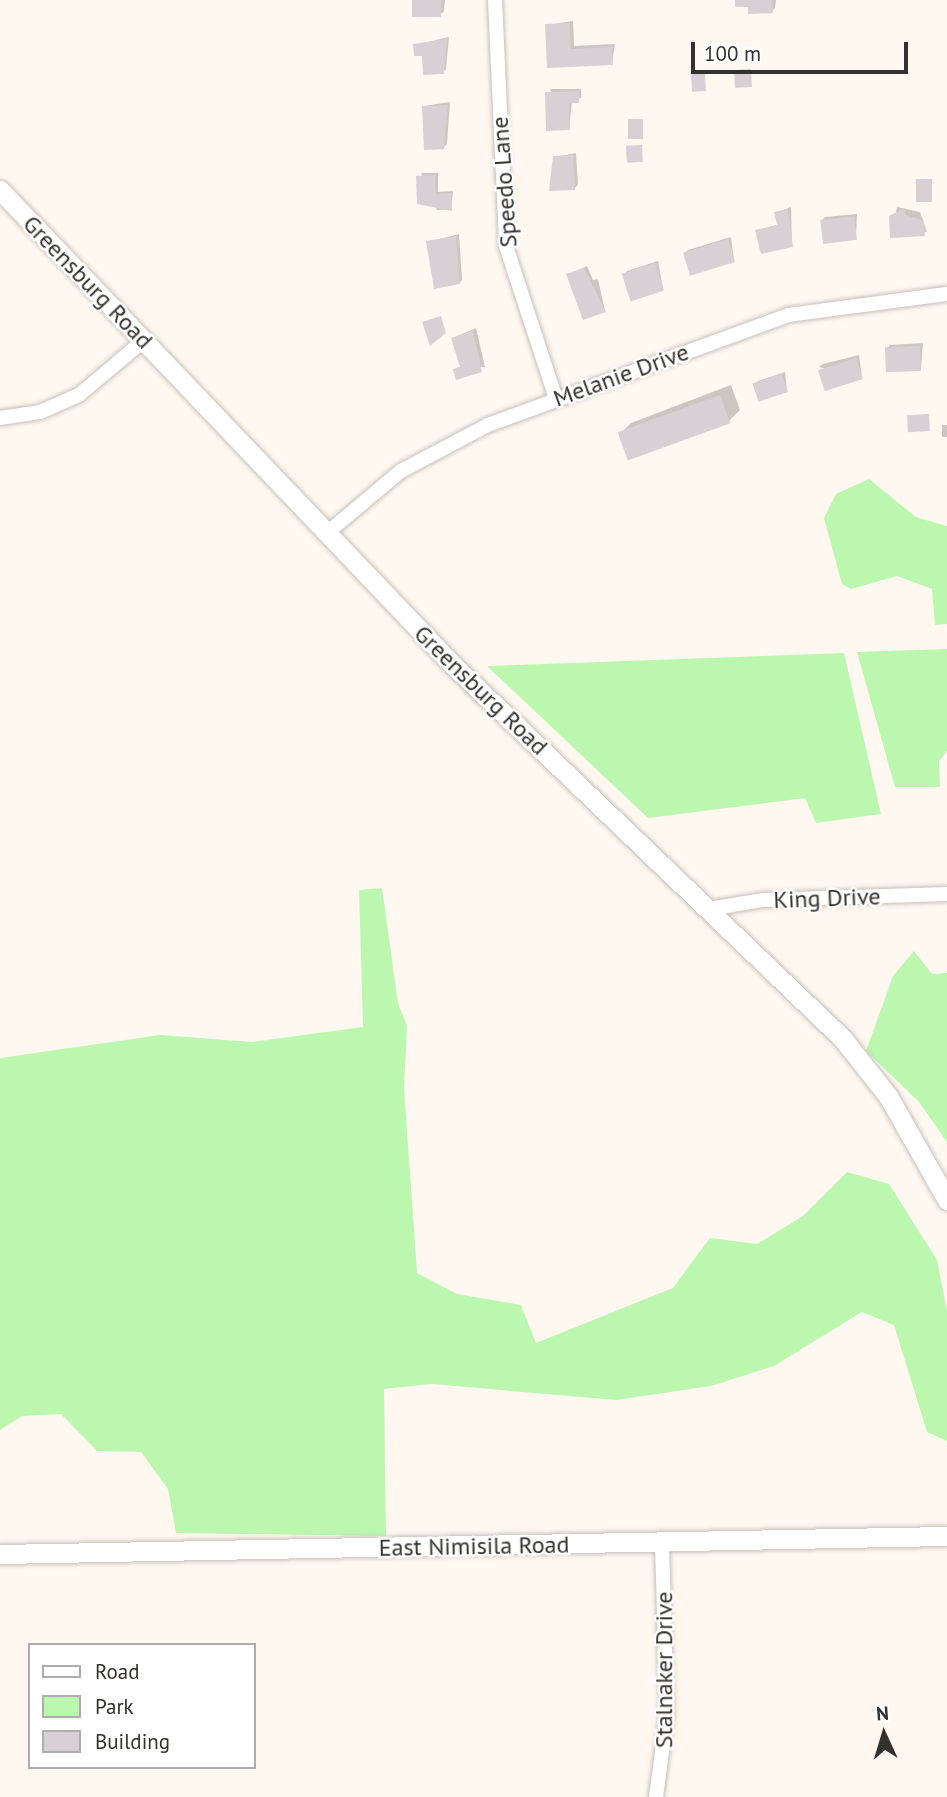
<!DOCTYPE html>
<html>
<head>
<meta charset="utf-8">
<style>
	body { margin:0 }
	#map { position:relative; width:947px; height:1797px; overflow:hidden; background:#fef8f1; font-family:"PT Sans",sans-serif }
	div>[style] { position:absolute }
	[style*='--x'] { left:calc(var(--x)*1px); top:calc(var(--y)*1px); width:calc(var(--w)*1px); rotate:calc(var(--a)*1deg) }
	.green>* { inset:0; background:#bcf7af }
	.shadow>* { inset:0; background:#0003; transform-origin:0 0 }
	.building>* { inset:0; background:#d7d0d5; transform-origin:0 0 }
	.roads { filter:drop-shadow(0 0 2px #c6c0ba) drop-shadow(0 0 2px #c6c0ba) }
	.street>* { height:14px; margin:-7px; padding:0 7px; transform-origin:7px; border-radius:7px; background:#fff }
	.secondary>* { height:19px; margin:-9.5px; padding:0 9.5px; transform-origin:9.5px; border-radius:9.5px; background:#fff }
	span { translate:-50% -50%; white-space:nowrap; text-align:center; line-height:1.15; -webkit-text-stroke:5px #fff; paint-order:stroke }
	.street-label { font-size:24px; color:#33312e }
	.legend { position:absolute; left:28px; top:1643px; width:228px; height:126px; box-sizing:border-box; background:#fff; border:2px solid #adadab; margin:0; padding:9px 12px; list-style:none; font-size:21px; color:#33312e }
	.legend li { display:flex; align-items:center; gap:14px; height:35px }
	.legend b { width:35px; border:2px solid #adadab }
	.north { position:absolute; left:849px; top:1699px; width:70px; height:70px; -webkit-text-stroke:5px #fff; paint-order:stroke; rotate:356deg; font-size:19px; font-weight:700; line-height:28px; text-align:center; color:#33312e }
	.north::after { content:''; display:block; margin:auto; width:24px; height:32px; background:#33312e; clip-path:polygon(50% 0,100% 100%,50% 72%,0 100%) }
	.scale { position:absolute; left:691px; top:42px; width:217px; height:32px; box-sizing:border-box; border:4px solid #33312e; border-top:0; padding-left:9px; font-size:21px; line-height:24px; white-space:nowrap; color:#33312e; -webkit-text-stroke:5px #fff; paint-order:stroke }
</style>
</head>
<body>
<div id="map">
	<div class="green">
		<div style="clip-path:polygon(869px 479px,916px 517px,947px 526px,947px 624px,935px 625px,932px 589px,897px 576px,851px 589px,842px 584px,824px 518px,836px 494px)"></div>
		<div style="clip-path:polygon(947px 649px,947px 751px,939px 761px,940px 787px,895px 787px,857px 652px)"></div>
		<div style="clip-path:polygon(844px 653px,881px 814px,816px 823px,805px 798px,648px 818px,487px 666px)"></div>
		<div style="clip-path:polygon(382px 888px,398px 1003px,407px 1026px,404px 1088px,417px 1273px,457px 1294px,521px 1305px,536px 1343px,673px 1288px,710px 1238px,757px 1244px,803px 1216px,847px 1172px,889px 1184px,937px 1260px,947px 1311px,947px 1441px,927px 1432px,894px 1325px,862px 1312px,774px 1366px,711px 1386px,616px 1400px,431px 1384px,384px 1389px,386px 1536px,176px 1533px,168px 1489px,141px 1452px,97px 1451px,61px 1414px,22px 1416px,0 1430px,0 1058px,160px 1035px,253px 1042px,363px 1027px,359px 890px)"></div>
		<div style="clip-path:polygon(914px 951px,932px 974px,947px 973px,947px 1142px,919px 1102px,866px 1051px,893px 976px)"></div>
	</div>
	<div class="shadow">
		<div style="clip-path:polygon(414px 0,445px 0,444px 11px,441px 14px)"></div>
		<div style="clip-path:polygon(737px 0,776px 0,775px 8px,772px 11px)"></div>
		<div style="clip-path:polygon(573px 21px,574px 46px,615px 44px,612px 63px,549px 66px,547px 25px)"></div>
		<div style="clip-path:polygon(449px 37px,446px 69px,443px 72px,415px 45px)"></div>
		<div style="clip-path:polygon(550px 89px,581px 89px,581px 98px,572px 101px,569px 129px)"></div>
		<div style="clip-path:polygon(450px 102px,447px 144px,444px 147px,424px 106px)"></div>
		<div style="clip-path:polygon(576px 153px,578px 185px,574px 188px,555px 157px)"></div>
		<div style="clip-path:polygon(421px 173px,438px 173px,438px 192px,453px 191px,451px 209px,437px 210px)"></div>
		<div style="clip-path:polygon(791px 207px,792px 245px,757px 231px,779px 224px,776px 213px)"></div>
		<div style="clip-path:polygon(897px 207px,920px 212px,927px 232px,892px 236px)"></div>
		<div style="clip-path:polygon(857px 214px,856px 239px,822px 220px,825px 217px)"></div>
		<div style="clip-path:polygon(459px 234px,462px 280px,459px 283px,428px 242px)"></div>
		<div style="clip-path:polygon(731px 237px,734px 261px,685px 253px,688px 250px)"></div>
		<div style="clip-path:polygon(658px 261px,663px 289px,624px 275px,627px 271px)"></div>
		<div style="clip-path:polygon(587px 266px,593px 280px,598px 279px,605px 311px,568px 275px)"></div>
		<div style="clip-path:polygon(476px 328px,485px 367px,455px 370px,461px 366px,453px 338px)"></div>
		<div style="clip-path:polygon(923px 343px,921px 369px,887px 348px,890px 345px)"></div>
		<div style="clip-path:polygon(859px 355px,862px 378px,819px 367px,823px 364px)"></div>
		<div style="clip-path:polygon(785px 372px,787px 391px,755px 384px,758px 381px)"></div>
		<div style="clip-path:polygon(731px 385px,740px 410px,729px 421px,620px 434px,631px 423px)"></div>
		<div style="left:947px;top:425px;width:12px;height:5px;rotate:90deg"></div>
	</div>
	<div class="building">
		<div style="left:412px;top:0;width:29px;height:17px"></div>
		<div style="clip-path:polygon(735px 0,772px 0,773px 13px,748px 14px,748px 7px,735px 7px)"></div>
		<div style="clip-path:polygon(570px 23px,571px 49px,612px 47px,613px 65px,547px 68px,545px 24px)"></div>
		<div style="clip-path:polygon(447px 39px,444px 74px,423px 75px,422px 56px,414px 56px,413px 44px)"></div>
		<div style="left:751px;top:69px;width:18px;height:17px;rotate:87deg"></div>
		<div style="left:705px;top:72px;width:19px;height:14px;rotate:87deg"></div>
		<div style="clip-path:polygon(579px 91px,579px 103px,569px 103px,570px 130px,546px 131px,545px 92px)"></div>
		<div style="clip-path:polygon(448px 105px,444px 149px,424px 150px,422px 106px)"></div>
		<div style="left:628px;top:119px;width:15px;height:20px"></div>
		<div style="left:642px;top:145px;width:17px;height:16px;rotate:87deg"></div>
		<div style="clip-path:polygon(573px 155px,575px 190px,549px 191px,553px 156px)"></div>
		<div style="clip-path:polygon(435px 175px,436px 194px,451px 193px,452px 211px,417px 204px,416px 176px)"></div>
		<div style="left:916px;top:179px;width:16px;height:23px"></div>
		<div style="clip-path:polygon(905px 208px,906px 215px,924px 221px,925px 236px,890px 238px,889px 216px)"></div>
		<div style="clip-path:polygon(788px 209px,793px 247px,761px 254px,755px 230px,777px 225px,774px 212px)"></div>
		<div style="left:854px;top:216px;width:24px;height:34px;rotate:83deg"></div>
		<div style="clip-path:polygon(456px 236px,460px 284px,434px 289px,426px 241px)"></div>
		<div style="left:728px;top:239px;width:24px;height:47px;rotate:73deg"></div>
		<div style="left:655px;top:263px;width:29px;height:35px;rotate:72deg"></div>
		<div style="clip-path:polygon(584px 268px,606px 312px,583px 320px,566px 274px)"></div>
		<div style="clip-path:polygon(441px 316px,446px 333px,430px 346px,422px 322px)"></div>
		<div style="clip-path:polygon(473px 330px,482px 372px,456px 380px,453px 369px,460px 367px,451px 338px)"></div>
		<div style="left:920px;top:346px;width:25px;height:35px;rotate:88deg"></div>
		<div style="left:856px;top:358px;width:22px;height:40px;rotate:72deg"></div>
		<div style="left:782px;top:374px;width:19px;height:31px;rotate:72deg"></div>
		<div style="left:720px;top:395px;width:30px;height:109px;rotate:70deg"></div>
		<div style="left:929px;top:414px;width:17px;height:22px;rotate:87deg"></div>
	</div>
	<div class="roads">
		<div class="street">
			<div style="--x:495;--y:0;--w:246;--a:87.4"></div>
			<div style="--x:506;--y:246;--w:161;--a:71.9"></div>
			<div style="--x:0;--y:418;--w:40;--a:-8.5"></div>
			<div style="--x:40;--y:412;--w:43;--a:-23.6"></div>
			<div style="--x:79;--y:395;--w:84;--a:-40.2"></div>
			<div style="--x:327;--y:533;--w:97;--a:-40"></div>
			<div style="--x:401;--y:471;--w:98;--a:-27.9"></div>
			<div style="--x:488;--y:425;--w:320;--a:-20.1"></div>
			<div style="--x:789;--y:315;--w:159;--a:-7.6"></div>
			<div style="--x:709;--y:909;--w:55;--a:-9.5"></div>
			<div style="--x:763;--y:900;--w:184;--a:-1.9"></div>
			<div style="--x:656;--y:1797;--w:84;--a:-82.5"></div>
			<div style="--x:667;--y:1714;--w:171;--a:-91.7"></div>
		</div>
		<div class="secondary">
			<div style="--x:0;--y:190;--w:655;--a:46.36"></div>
			<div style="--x:452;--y:664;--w:542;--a:43.8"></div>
			<div style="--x:843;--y:1039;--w:73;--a:51.7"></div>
			<div style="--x:888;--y:1096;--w:120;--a:60.4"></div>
			<div style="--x:0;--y:1554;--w:947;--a:-1.09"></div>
		</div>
	</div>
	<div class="street-label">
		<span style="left:504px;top:182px;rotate:-94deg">Speedo Lane</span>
		<span style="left:88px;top:282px;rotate:46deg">Greensburg Road</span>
		<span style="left:621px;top:375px;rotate:-20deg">Melanie Drive</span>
		<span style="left:481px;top:690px;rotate:44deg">Greensburg Road</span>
		<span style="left:827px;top:898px;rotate:-2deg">King Drive</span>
		<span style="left:474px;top:1546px;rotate:-1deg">East Nimisila Road</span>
		<span style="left:664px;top:1670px;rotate:-90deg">Stalnaker Drive</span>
	</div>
	<ul class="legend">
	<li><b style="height:9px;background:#fff"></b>Road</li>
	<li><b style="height:19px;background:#bcf7af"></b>Park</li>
	<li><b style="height:19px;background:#d7d0d5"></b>Building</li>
	</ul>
	<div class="north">N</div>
	<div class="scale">100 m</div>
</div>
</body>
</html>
